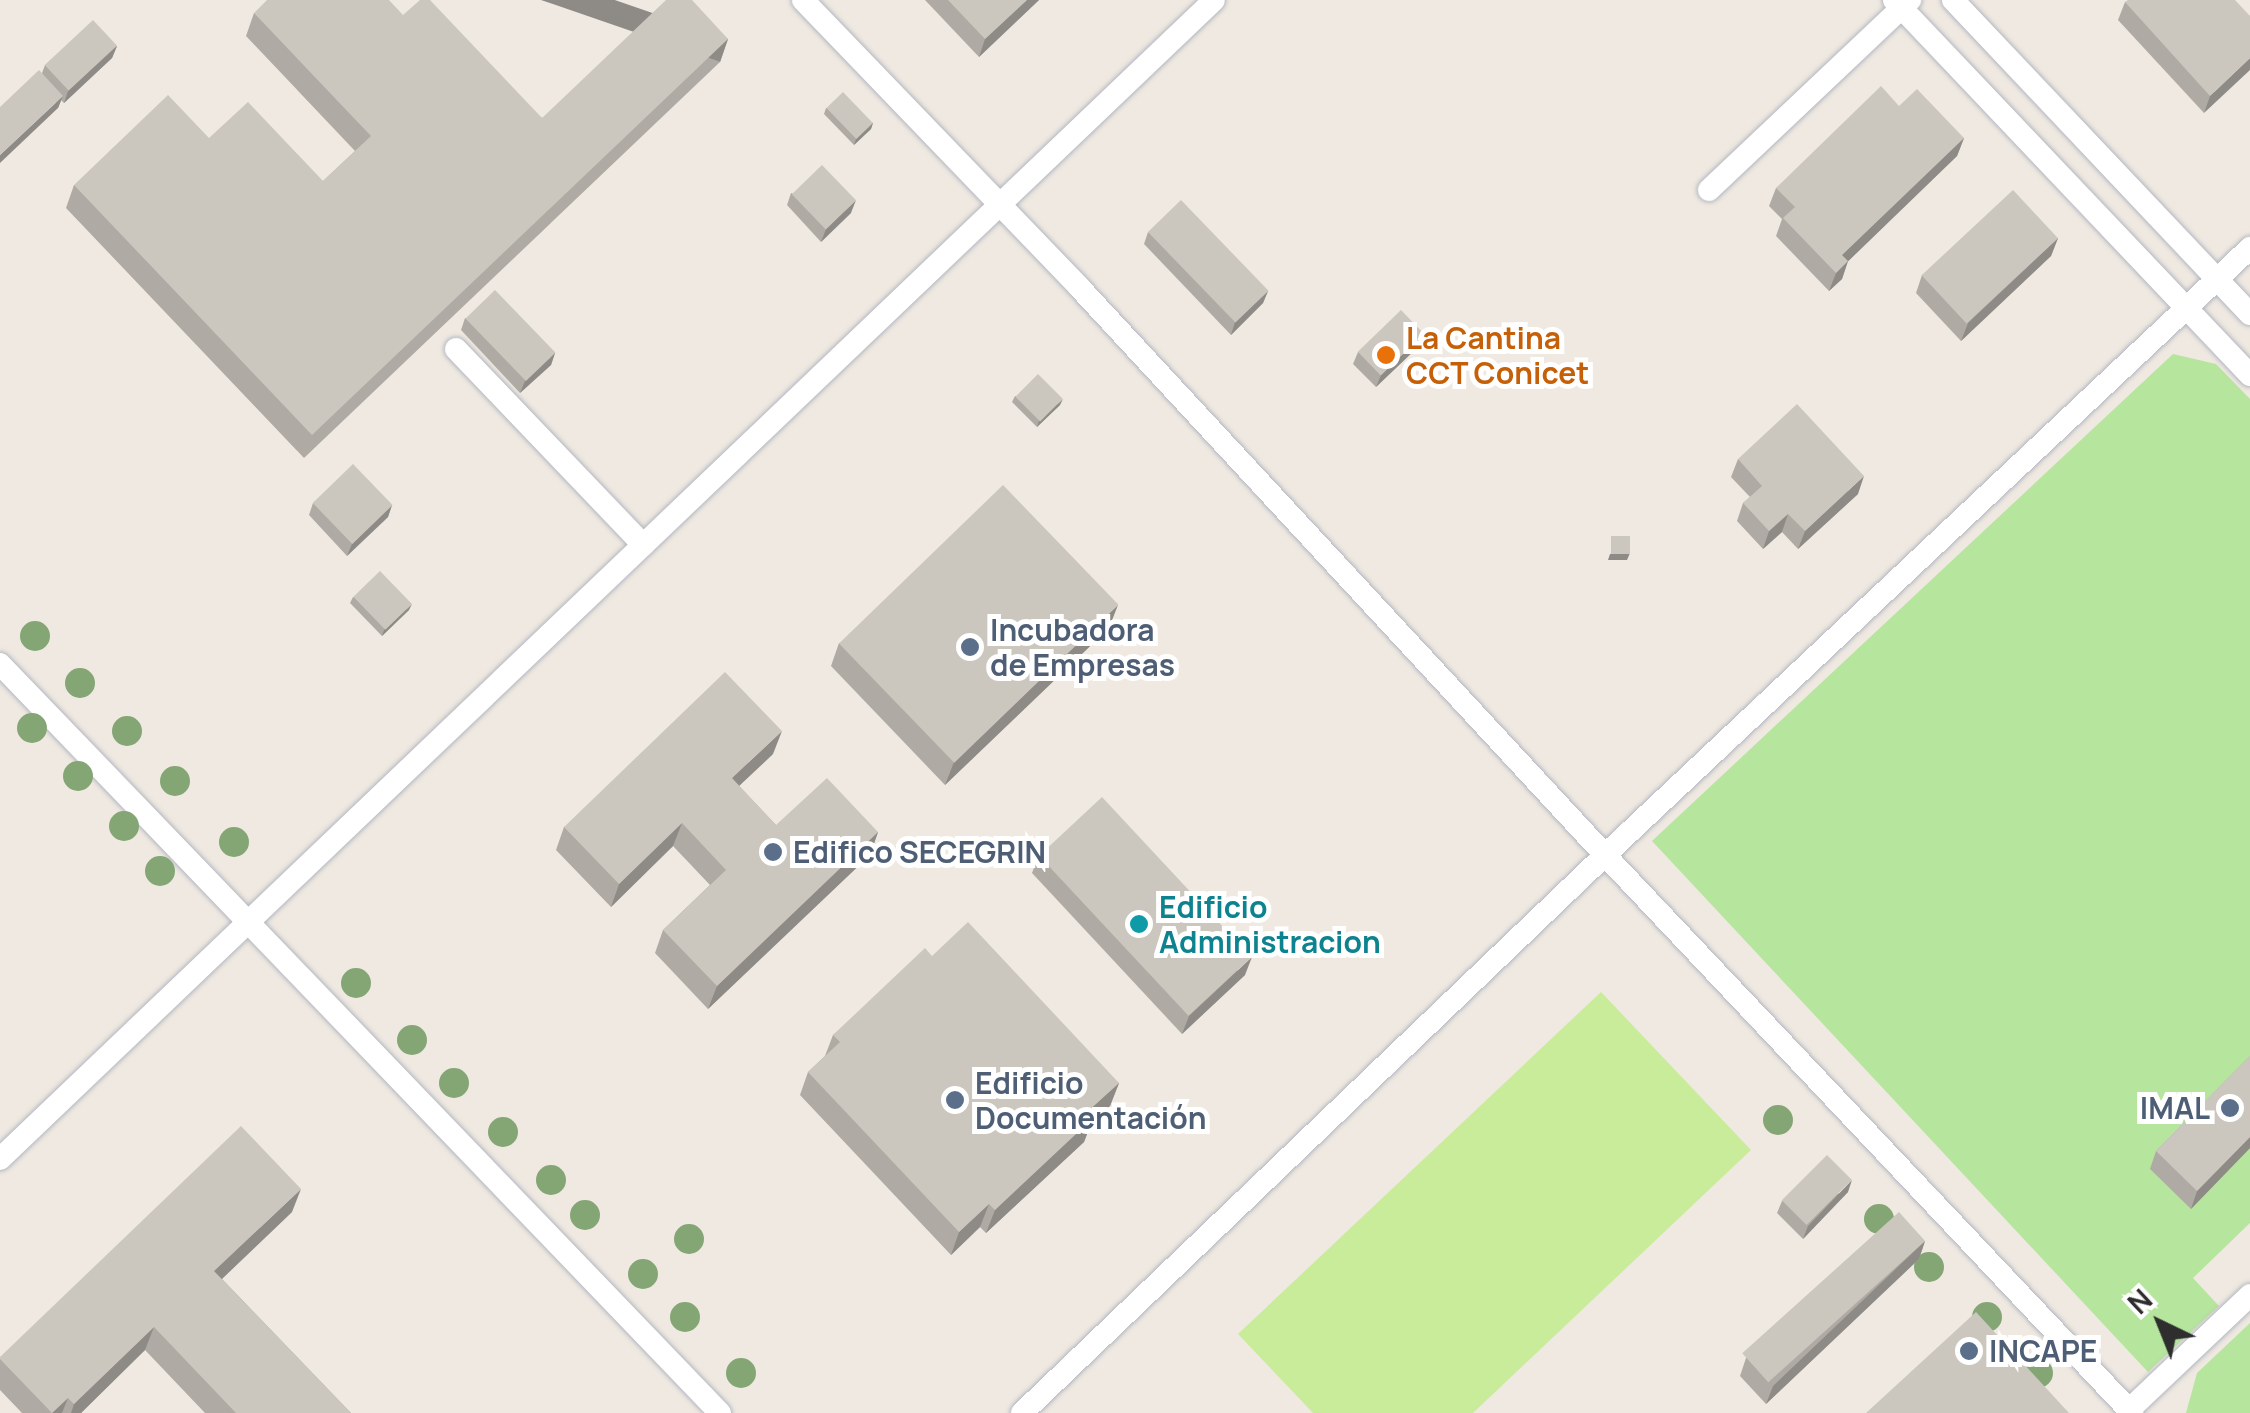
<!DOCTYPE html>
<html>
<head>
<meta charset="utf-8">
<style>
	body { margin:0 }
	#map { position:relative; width:2250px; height:1413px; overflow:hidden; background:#efe9e1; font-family:Manrope,sans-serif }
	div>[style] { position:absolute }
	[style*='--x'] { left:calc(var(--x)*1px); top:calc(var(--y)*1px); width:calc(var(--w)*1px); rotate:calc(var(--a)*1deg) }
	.green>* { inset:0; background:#b6e59e }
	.pitch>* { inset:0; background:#c9ec9a }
	.roads { filter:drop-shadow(0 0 2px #b4b7c1) drop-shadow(0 0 2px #b4b7c1) }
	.lane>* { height:22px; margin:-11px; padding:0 11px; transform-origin:11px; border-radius:11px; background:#fff }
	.trees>* { width:30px; height:30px; margin:-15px; border-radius:50%; background:#84a574 }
	.wall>* { inset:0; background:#afaba4 }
	.shaded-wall>* { inset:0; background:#8e8b86; transform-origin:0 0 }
	.building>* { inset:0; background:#cbc7bf; transform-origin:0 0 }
	.dots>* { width:28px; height:28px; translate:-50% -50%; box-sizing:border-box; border:5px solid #fff; border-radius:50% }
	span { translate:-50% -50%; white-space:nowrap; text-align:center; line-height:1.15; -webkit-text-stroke:10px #fff; paint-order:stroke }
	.food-label { font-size:30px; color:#c56008; font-weight:700 }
	.left { translate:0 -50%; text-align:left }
	.service-label { font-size:30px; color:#4e5e75; font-weight:700 }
	.right { translate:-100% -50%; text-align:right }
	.culture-label { font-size:30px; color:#0d838f; font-weight:700 }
	.north { position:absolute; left:2110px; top:1273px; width:100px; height:100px; -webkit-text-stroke:8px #fff; paint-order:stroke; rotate:317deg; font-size:28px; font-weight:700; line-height:40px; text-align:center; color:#2e2e2e }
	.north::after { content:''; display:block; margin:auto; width:35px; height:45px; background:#2e2e2e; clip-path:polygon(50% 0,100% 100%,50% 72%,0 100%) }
</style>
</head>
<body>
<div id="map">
	<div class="green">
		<div style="clip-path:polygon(2173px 354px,2216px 364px,2250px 399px,2250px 1223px,2193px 1278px,2219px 1306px,2148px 1372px,1652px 841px)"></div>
		<div style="clip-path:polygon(2250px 1323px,2250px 1413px,2186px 1413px,2197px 1373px)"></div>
	</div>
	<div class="pitch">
		<div style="clip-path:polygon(1601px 992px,1751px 1150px,1473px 1413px,1313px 1413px,1238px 1334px)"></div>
	</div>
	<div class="roads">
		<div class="lane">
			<div style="--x:803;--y:0;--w:398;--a:46.1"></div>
			<div style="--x:1079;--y:287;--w:774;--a:47.2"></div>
			<div style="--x:1605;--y:855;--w:768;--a:46.64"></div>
			<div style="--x:1894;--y:0;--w:517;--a:46.49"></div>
			<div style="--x:1953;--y:0;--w:432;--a:46.6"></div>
			<div style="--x:1709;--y:190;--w:277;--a:-43.4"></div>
			<div style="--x:456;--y:349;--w:271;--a:46.3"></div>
			<div style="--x:0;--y:664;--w:1039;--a:46.13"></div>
			<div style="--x:0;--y:1159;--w:1678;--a:-43.67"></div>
			<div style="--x:2129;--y:1410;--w:167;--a:-43.5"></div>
			<div style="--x:1022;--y:1413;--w:807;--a:-43.74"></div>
			<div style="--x:1605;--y:855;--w:886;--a:-43.26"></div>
		</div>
	</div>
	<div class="trees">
		<div style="left:35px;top:636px"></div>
		<div style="left:80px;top:683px"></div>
		<div style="left:32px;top:728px"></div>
		<div style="left:127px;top:731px"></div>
		<div style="left:78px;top:776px"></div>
		<div style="left:175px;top:781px"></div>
		<div style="left:124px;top:826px"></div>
		<div style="left:234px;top:842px"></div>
		<div style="left:160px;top:871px"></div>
		<div style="left:356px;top:983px"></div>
		<div style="left:412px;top:1040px"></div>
		<div style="left:454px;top:1083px"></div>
		<div style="left:1778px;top:1120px"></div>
		<div style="left:503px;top:1132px"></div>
		<div style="left:551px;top:1180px"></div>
		<div style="left:585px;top:1215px"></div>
		<div style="left:1879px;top:1219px"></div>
		<div style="left:689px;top:1239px"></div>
		<div style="left:1929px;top:1267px"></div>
		<div style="left:643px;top:1274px"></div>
		<div style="left:685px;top:1317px"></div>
		<div style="left:1987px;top:1317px"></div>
		<div style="left:741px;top:1373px"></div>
		<div style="left:2038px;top:1373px"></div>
	</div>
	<div class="wall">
		<div style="clip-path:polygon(925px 0,1039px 0,979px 57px)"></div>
		<div style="clip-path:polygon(2125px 2px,2250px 16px,2204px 113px,2118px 20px)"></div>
		<div style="clip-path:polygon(254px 13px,403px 15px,542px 118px,728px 39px,720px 62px,304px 458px,66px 208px,74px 185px,323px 181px,355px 151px,246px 36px)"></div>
		<div style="clip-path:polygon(117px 46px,112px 58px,64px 103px,61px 100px,58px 108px,42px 73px,45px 65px)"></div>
		<div style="clip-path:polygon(1899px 106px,1964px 138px,1957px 156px,1848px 261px,1842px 279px,1829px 291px,1776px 236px,1782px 219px,1769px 206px,1776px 188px)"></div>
		<div style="clip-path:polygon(826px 108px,873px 123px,871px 129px,854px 145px,824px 114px)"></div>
		<div style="clip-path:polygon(791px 193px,851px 213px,821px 242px,787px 205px)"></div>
		<div style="clip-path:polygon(1148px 232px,1268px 291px,1263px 303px,1231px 335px,1144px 244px)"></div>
		<div style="clip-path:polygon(2058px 238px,2051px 256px,1961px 341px,1916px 293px,1922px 275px)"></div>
		<div style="clip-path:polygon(465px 318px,555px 353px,551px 365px,520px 393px,461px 330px)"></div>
		<div style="clip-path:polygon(1419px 346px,1376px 387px,1353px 364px,1358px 352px)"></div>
		<div style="clip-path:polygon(1015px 396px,1060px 405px,1037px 427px,1012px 402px)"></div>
		<div style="clip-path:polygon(1738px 459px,1858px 494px,1798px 549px,1782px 532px,1763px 549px,1737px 521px,1743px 503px,1750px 497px,1731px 477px)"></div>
		<div style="clip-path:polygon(313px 503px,392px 505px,388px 517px,347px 556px,309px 515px)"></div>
		<div style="clip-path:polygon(353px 597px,409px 610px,382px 636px,350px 603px)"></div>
		<div style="clip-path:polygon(1109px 628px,945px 785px,831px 666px,839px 643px)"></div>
		<div style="clip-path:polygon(773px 754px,739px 786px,776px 825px,878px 832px,870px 855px,708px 1009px,655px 953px,663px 930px,710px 885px,673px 846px,611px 907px,556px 850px,564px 827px)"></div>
		<div style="clip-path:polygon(1039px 855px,1245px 975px,1182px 1034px,1032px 873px)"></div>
		<div style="clip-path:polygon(932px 956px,1119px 1083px,1110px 1106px,1091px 1124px,1084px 1142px,986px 1233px,980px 1227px,951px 1255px,800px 1095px,808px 1072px,825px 1056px,833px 1035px)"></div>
		<div style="clip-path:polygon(2250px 1056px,2250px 1148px,2191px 1209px,2150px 1169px,2156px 1151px)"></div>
		<div style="clip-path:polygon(1848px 1192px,1803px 1239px,1777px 1213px,1782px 1201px)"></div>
		<div style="clip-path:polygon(292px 1212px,222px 1279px,351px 1413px,205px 1413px,145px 1350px,81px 1413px,22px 1413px,0 1390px,0 1357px)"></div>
		<div style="clip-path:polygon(1925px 1241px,1919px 1259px,1766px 1404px,1740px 1376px,1746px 1358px)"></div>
	</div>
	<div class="shaded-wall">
		<div style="clip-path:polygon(1027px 0,1039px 0,979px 57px,985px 39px)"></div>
		<div style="left:728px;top:39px;width:24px;height:574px;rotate:109deg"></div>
		<div style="clip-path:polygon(117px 46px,112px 58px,64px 103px,68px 91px)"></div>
		<div style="clip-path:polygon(2250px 58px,2250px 70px,2204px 113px,2210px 96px)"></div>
		<div style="clip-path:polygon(63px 96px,58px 108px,0 163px,0 155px)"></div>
		<div style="clip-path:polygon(873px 123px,871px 129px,854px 145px,856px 139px)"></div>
		<div style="clip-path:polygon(1964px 138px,1957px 156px,1836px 273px,1842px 255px)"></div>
		<div style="clip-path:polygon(856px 200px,851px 213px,821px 242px,826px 229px)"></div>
		<div style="clip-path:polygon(2058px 238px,2051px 256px,1961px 341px,1968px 323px)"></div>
		<div style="clip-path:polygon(1848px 261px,1842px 279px,1829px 291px,1836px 273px)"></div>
		<div style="clip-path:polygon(1268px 291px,1263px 303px,1231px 335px,1235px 322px)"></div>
		<div style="clip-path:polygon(1424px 334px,1419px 346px,1376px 387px,1381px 375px)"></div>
		<div style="clip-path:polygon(555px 353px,551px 365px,520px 393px,525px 381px)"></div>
		<div style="clip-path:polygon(1063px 399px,1060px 405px,1037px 427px,1039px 421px)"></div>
		<div style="clip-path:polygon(1864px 476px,1858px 494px,1798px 549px,1805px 531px)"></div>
		<div style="clip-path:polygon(392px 505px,388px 517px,347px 556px,352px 544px)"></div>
		<div style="clip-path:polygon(1788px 514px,1782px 532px,1763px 549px,1769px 531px)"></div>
		<div style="clip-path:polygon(1630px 553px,1627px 560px,1608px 560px,1610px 554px)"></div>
		<div style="clip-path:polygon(412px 604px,409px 610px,382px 636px,384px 630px)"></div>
		<div style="clip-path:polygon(1118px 605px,1109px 628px,945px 785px,954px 762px)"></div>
		<div style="clip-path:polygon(782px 731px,773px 754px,723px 801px,732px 778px)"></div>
		<div style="clip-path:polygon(682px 823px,673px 846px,611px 907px,619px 884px)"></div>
		<div style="clip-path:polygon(878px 832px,870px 855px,708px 1009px,717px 986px)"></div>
		<div style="clip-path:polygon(1252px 957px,1245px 975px,1182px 1034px,1189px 1016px)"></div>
		<div style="clip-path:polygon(1119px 1083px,1110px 1106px,1091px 1124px,1084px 1142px,986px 1233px,995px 1210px,1086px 1113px)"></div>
		<div style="clip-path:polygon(2250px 1137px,2250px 1148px,2191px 1209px,2197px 1191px)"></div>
		<div style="clip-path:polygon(1852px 1180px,1848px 1192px,1803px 1239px,1808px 1226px)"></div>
		<div style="clip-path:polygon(301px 1189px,292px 1212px,206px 1294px,214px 1271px)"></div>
		<div style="clip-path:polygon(989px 1204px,980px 1227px,951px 1255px,959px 1232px)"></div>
		<div style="clip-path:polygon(1925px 1241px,1919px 1259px,1766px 1404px,1773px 1386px)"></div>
		<div style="clip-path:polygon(154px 1327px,145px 1350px,81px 1413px,71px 1413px,74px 1404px)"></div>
		<div style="clip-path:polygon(68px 1398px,62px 1413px,52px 1413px)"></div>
	</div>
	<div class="building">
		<div style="clip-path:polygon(267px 0,389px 0,403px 15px,420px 0,430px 0,542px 118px,666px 0,692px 0,728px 39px,312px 435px,74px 185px,168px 95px,209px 138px,248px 102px,323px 181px,371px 136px,254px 13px)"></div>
		<div style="clip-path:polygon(948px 0,1027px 0,985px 39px)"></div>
		<div style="clip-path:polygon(2128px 0,2235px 0,2250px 16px,2250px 58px,2210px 96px,2125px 2px)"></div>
		<div style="left:93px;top:20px;width:35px;height:66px;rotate:47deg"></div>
		<div style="clip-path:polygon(39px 70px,63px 96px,0 155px,0 107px)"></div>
		<div style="clip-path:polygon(1881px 86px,1899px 106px,1917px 89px,1964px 138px,1842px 255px,1848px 261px,1836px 273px,1783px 218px,1795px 207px,1776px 188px)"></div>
		<div style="left:843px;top:92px;width:43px;height:23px;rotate:46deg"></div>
		<div style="left:822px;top:165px;width:49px;height:42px;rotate:46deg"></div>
		<div style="left:2013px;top:190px;width:66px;height:125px;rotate:47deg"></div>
		<div style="left:1181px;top:200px;width:126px;height:46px;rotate:46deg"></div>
		<div style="left:495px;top:290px;width:87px;height:41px;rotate:46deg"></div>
		<div style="left:1401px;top:310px;width:33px;height:60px;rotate:46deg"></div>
		<div style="left:1038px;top:374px;width:35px;height:32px;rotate:45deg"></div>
		<div style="clip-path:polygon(1797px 404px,1864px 476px,1805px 531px,1788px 514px,1769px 531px,1743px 503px,1762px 486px,1738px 459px)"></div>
		<div style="left:353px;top:464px;width:57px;height:56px;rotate:46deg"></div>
		<div style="left:1003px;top:485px;width:166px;height:228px;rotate:46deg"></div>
		<div style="left:1611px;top:536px;width:19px;height:18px"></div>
		<div style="left:380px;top:571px;width:46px;height:37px;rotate:46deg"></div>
		<div style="clip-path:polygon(725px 672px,782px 731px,732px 778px,776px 825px,827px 778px,878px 832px,717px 986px,663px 930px,726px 870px,682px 823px,619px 884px,564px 827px)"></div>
		<div style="left:1102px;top:797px;width:219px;height:86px;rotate:47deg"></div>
		<div style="clip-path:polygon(968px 922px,1119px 1083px,1086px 1113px,1092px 1119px,995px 1210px,989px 1204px,959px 1232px,808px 1072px,840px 1042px,833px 1035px,925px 948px,932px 956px)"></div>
		<div style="clip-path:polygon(2250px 1056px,2250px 1137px,2197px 1191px,2156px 1151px)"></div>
		<div style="clip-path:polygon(241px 1126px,301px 1189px,214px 1271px,351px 1413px,236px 1413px,154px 1327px,74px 1404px,68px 1398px,52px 1413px,0 1359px,0 1357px)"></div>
		<div style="left:1827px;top:1155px;width:35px;height:64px;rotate:45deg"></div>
		<div style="left:1899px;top:1212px;width:39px;height:211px;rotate:48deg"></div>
		<div style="clip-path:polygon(1976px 1312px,2069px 1413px,1866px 1413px)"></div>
	</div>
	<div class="dots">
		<div style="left:1386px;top:355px;background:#e8710a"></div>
		<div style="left:970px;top:647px;background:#5c6f8a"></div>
		<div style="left:773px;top:852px;background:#5c6f8a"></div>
		<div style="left:1139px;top:924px;background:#0f9aa8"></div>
		<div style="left:955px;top:1100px;background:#5c6f8a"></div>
		<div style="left:2230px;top:1108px;background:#5c6f8a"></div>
		<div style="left:1969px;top:1351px;background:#5c6f8a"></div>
	</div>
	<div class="food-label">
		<span class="left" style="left:1406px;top:355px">La Cantina<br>CCT Conicet</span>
	</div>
	<div class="service-label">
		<span class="left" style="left:990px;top:647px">Incubadora<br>de Empresas</span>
		<span class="left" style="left:793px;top:852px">Edifico SECEGRIN</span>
		<span class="left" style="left:975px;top:1100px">Edificio<br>Documentación</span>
		<span class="right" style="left:2210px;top:1108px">IMAL</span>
		<span class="left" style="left:1989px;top:1351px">INCAPE</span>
	</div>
	<div class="culture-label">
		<span class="left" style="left:1159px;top:924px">Edificio<br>Administracion</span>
	</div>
	<div class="north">N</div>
</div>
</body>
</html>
